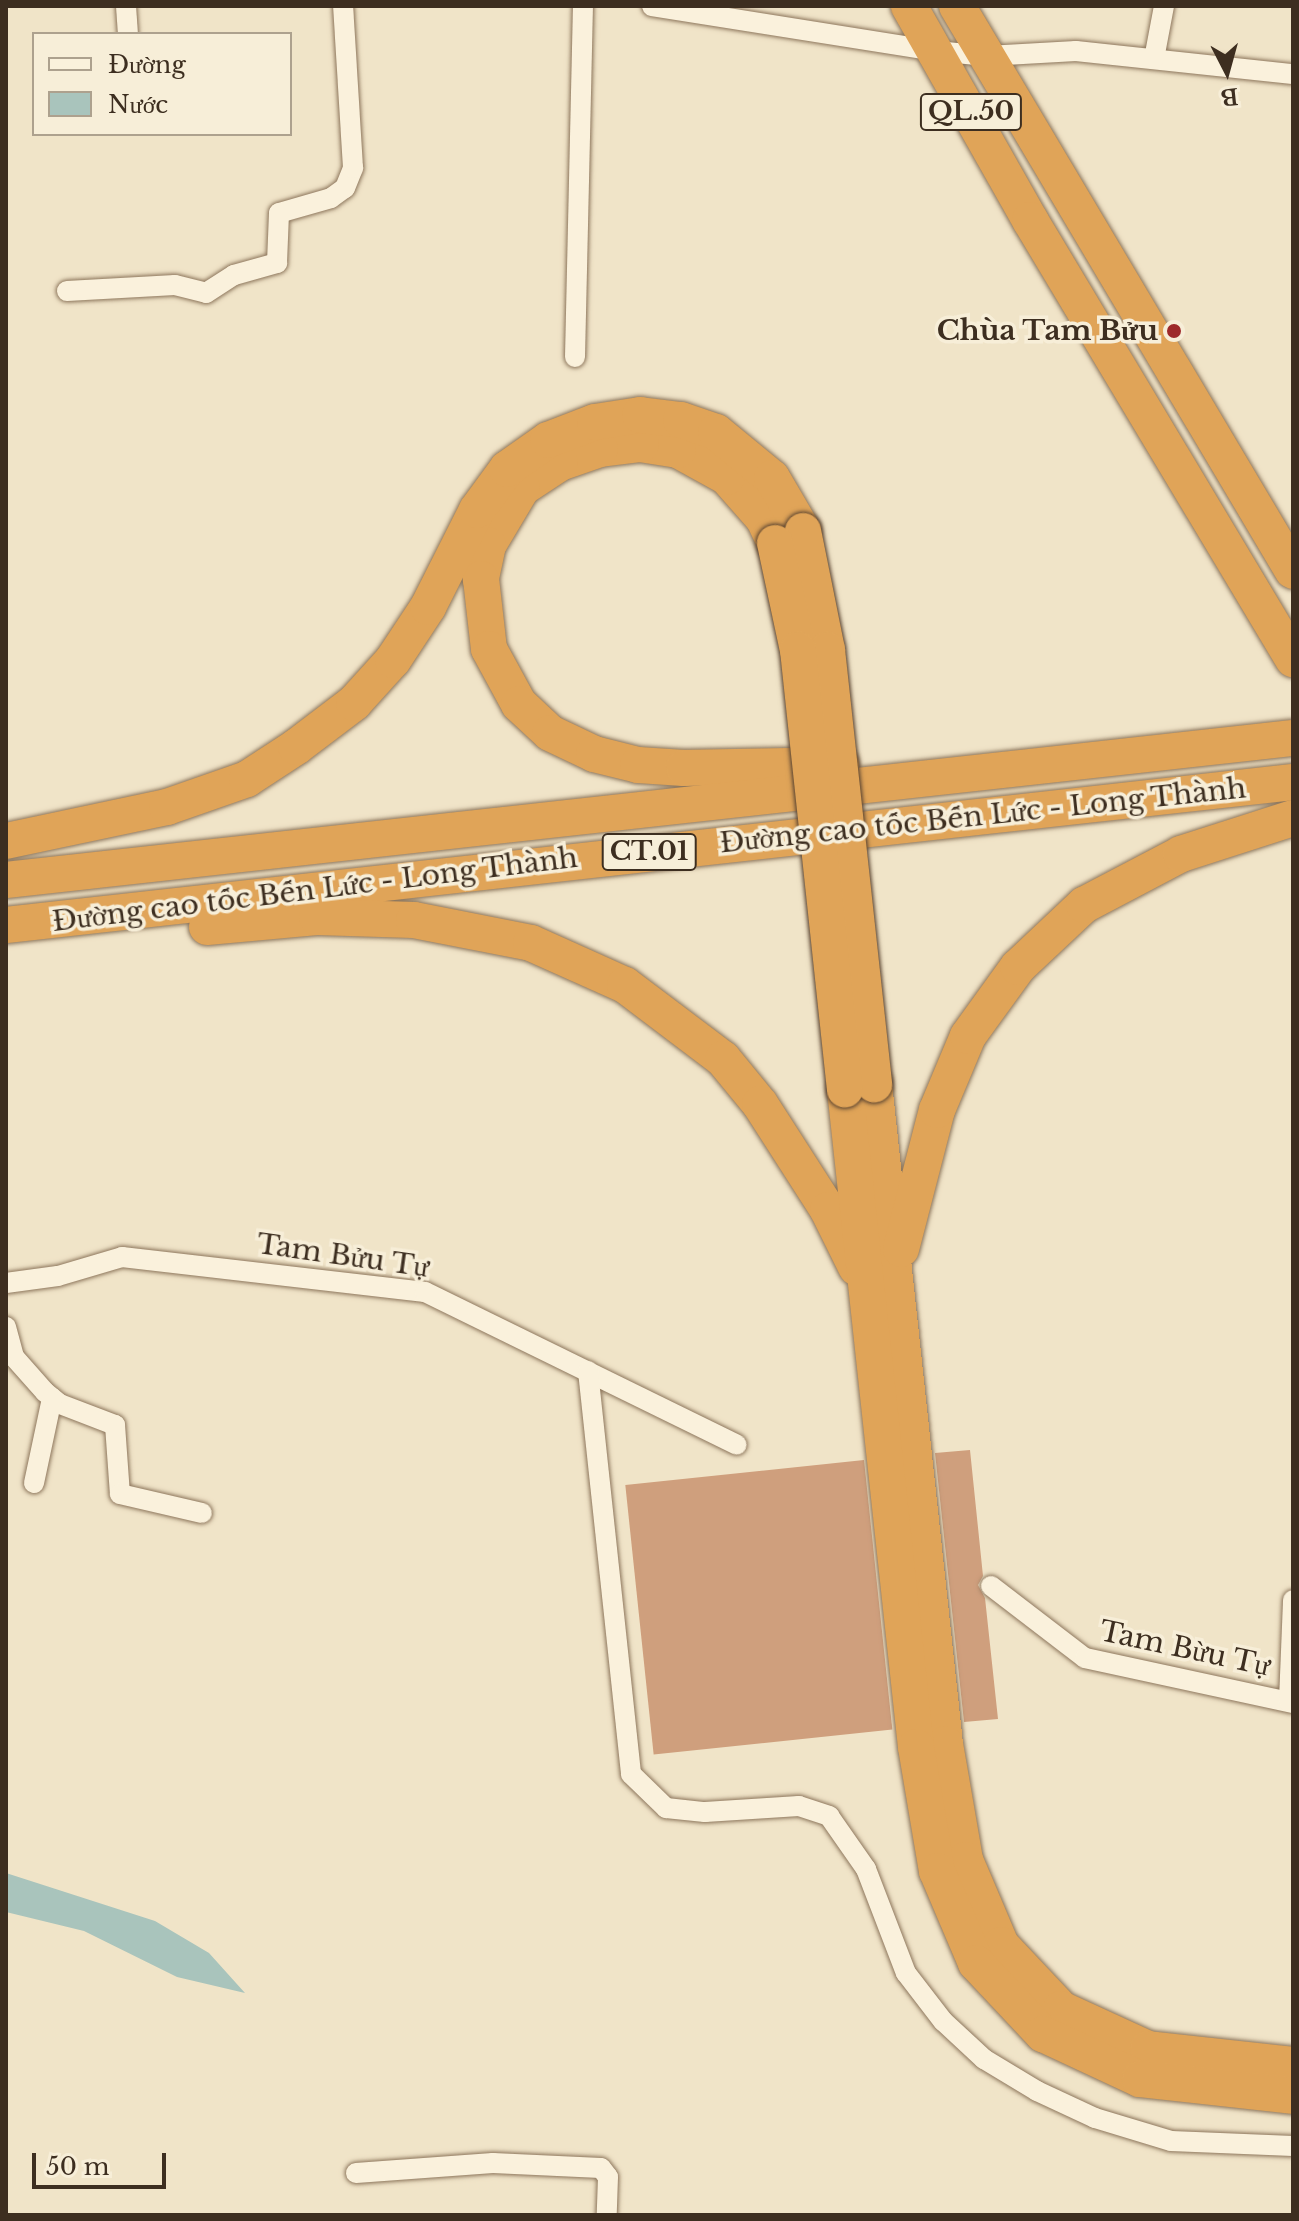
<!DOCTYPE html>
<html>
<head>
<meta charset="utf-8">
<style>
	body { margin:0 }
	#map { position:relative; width:1299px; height:2221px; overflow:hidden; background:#f0e4c8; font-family:"Libre Baskerville",serif }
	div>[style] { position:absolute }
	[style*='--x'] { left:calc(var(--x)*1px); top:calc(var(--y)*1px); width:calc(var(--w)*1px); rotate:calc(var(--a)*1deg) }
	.water>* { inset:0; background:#a9c4bc }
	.building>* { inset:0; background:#cf9f7d; transform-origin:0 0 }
	.roads { filter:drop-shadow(0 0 2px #8d765c) drop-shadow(0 0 2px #8d765c) }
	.street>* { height:20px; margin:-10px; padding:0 10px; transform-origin:10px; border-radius:10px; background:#faf1dc }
	.highway>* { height:36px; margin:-18px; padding:0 18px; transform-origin:18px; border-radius:18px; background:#e0a458 }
	.bridges { filter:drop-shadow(0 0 2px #5b4430) drop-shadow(0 0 2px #5b4430) }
	.highway-bridge>* { height:36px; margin:-18px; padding:0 18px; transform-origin:18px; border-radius:18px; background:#e0a458 }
	.dots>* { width:22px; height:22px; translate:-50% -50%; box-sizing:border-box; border:4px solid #f7eed8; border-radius:50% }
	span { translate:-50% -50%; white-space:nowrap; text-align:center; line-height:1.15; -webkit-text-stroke:7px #f7eed8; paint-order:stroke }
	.shield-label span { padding:2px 6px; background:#f7eed8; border:2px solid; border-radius:6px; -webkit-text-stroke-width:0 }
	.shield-label { font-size:26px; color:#3d2e20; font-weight:700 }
	.poi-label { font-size:28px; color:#3d2e20; font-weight:700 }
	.right { translate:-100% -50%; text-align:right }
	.street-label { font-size:28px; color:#3d2e20 }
	.frame { position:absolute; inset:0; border:8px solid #3d2e20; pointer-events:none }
	.legend { position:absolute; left:32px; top:32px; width:260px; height:104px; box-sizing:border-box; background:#f7eed8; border:2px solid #ada18e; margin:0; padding:10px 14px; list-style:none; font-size:24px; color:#3d2e20 }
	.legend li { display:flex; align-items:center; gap:16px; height:40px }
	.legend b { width:40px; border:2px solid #ada18e }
	.north { position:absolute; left:1187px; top:32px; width:80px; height:80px; -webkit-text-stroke:6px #f7eed8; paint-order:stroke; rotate:174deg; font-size:22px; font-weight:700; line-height:32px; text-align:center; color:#3d2e20 }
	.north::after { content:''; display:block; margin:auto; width:28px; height:36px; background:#3d2e20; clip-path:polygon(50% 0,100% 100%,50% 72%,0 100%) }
	.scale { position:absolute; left:32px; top:2153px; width:134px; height:36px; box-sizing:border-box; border:4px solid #3d2e20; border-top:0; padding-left:10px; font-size:24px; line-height:28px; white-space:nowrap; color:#3d2e20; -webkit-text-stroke:6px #f7eed8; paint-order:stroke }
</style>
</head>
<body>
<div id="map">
	<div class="water">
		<div style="clip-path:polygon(6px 1873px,155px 1921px,209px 1953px,245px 1993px,177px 1977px,84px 1931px,6px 1912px)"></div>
	</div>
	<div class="building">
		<div style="clip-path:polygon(970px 1450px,983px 1576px,978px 1585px,985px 1598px,998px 1719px,964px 1722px,935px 1453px)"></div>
		<div style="left:864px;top:1460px;width:271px;height:240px;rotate:84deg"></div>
	</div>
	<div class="roads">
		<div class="street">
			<div style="--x:126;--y:6;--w:28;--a:86"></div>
			<div style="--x:652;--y:6;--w:288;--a:9"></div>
			<div style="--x:936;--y:51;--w:51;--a:5.6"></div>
			<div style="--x:987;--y:56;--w:89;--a:-3.2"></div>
			<div style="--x:1076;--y:51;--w:218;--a:6.1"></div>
			<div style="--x:1154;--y:59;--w:54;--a:-79.3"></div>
			<div style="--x:67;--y:291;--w:108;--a:-3.2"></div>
			<div style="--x:175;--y:285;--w:32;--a:14"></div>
			<div style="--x:206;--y:293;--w:33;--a:-33"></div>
			<div style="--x:234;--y:275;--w:45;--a:-15.6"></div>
			<div style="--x:277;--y:263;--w:50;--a:-87.7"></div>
			<div style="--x:279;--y:213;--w:54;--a:-16.1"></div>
			<div style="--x:331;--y:198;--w:17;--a:-36"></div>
			<div style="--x:345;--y:188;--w:22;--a:-68"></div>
			<div style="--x:353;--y:168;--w:162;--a:-93.5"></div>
			<div style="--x:575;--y:357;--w:351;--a:-88.7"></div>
			<div style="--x:6;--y:1283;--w:52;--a:-7.7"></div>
			<div style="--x:58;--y:1276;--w:67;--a:-16.5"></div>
			<div style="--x:122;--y:1257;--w:305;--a:6.6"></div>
			<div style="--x:425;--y:1292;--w:347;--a:26.1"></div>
			<div style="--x:6;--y:1327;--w:31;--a:75"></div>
			<div style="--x:14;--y:1357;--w:47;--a:48.5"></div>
			<div style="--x:45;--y:1392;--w:19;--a:39"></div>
			<div style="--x:60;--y:1404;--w:59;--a:20.9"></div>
			<div style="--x:115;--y:1425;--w:69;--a:85.9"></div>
			<div style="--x:120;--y:1494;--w:84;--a:13"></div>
			<div style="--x:588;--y:1371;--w:405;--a:83.9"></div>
			<div style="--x:631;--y:1774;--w:49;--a:44.2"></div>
			<div style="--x:666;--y:1808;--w:39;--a:6"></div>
			<div style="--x:705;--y:1812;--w:94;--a:-3.7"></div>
			<div style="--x:799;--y:1806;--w:32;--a:18"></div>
			<div style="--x:829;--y:1816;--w:65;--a:55.1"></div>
			<div style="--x:866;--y:1869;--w:111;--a:69"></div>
			<div style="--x:906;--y:1973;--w:61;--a:52.4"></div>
			<div style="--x:943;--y:2021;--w:56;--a:42.8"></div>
			<div style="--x:984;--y:2059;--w:62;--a:31.1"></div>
			<div style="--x:1037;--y:2091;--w:64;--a:25"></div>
			<div style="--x:1095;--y:2118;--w:79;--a:16.8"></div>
			<div style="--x:1171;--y:2141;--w:122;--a:2.3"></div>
			<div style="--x:34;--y:1483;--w:87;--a:-78"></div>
			<div style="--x:991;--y:1586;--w:118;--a:37.5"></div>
			<div style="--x:1085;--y:1658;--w:213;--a:12.2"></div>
			<div style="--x:1289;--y:1701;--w:101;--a:-87.7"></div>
			<div style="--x:356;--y:2173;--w:137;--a:-4.2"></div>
			<div style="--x:493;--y:2163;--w:108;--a:2.7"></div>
			<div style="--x:601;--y:2168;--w:11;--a:52"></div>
			<div style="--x:608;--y:2177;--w:38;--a:92"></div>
		</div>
		<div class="highway">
			<div style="--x:909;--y:6;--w:246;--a:60.5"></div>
			<div style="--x:1030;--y:220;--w:512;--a:59.07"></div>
			<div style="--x:957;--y:6;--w:657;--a:59.26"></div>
			<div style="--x:775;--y:543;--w:26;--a:-115"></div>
			<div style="--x:764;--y:519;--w:56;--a:-131.4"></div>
			<div style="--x:727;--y:477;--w:56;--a:-151.1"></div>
			<div style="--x:678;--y:450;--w:37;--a:-171"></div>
			<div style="--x:641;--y:444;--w:41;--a:173"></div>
			<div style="--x:600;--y:449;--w:42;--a:160.7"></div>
			<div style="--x:560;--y:463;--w:45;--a:146.7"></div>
			<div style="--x:522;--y:488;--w:66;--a:120.8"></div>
			<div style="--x:488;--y:545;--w:35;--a:102"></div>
			<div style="--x:481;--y:579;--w:70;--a:83.5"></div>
			<div style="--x:489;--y:649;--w:63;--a:61.4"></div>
			<div style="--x:519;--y:704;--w:42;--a:43.1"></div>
			<div style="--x:550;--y:733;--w:49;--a:25.5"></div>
			<div style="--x:594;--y:754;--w:45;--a:14"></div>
			<div style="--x:638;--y:765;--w:46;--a:3.7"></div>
			<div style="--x:684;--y:768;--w:157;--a:-1.1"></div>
			<div style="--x:6;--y:841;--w:165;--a:-11.9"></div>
			<div style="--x:167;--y:807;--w:85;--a:-19.3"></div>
			<div style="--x:247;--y:779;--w:59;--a:-33.1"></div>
			<div style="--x:296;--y:747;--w:73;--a:-37.2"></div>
			<div style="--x:354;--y:703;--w:58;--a:-47.8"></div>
			<div style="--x:393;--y:660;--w:64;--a:-56.6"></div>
			<div style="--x:428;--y:607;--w:109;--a:-63.2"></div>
			<div style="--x:477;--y:510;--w:51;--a:-53.8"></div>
			<div style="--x:507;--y:469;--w:50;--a:-35.3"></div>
			<div style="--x:548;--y:440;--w:50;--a:-21"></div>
			<div style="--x:595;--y:422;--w:46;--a:-8.8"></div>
			<div style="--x:640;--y:415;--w:41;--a:7"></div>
			<div style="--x:681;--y:420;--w:37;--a:19"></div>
			<div style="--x:716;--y:432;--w:72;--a:39.4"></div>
			<div style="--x:772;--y:478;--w:61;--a:59.7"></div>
			<div style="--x:6;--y:880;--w:1295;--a:-6.3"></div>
			<div style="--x:6;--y:925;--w:1295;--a:-6.34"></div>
			<div style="--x:207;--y:927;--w:110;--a:-5.2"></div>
			<div style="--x:317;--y:917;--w:97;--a:1.8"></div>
			<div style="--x:414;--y:920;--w:119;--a:11.1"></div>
			<div style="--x:531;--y:943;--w:103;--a:24.1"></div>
			<div style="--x:625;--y:985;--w:123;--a:37.1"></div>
			<div style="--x:723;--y:1059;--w:58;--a:50.6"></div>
			<div style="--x:760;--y:1104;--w:126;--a:57.3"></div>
			<div style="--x:828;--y:1210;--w:64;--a:63.8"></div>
			<div style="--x:874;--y:1084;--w:664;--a:83.86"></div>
			<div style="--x:945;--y:1744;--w:118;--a:80.2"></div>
			<div style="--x:965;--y:1860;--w:92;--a:67"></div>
			<div style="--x:1001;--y:1945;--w:88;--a:46.8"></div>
			<div style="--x:1061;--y:2009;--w:96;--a:24.7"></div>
			<div style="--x:1148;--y:2049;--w:146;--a:6.3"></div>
			<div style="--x:845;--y:1089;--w:662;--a:83.84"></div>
			<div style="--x:916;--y:1747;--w:126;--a:80.4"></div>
			<div style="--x:937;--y:1871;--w:100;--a:67"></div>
			<div style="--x:976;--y:1963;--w:98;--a:46.7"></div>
			<div style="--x:1043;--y:2034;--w:107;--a:24.9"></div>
			<div style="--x:1140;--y:2079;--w:154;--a:6.3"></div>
			<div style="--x:901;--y:1249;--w:144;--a:-75.5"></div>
			<div style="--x:937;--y:1110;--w:80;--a:-67.3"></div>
			<div style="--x:968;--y:1036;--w:85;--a:-54.1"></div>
			<div style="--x:1018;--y:967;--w:91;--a:-43.2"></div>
			<div style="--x:1084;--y:905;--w:110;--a:-27.7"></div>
			<div style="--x:1181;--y:854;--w:118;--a:-17.8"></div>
		</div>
	</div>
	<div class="bridges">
		<div class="highway-bridge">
			<div style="--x:803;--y:531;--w:121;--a:78.6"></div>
			<div style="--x:827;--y:650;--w:437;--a:83.8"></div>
			<div style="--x:775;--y:543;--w:109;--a:77.9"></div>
			<div style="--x:798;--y:650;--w:442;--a:83.9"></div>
		</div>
	</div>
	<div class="dots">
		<div style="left:1174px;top:331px;background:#9e2a2b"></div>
	</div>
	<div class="shield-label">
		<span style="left:971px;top:112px">QL.50</span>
		<span style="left:649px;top:852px">CT.01</span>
	</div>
	<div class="poi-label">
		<span class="right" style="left:1158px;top:331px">Chùa Tam Bửu</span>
	</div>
	<div class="street-label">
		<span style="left:983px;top:816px;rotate:-6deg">Đường cao tốc Bến Lức - Long Thành</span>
		<span style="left:315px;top:890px;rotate:-7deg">Đường cao tốc Bến Lức - Long Thành</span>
		<span style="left:343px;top:1256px;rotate:8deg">Tam Bửu Tự</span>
		<span style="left:1185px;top:1649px;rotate:12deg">Tam Bừu Tự</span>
	</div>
	<div class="frame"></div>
	<ul class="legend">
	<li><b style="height:10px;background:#faf1dc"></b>Đường</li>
	<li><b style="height:22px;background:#a9c4bc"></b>Nước</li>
	</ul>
	<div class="north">B</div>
	<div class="scale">50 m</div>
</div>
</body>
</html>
